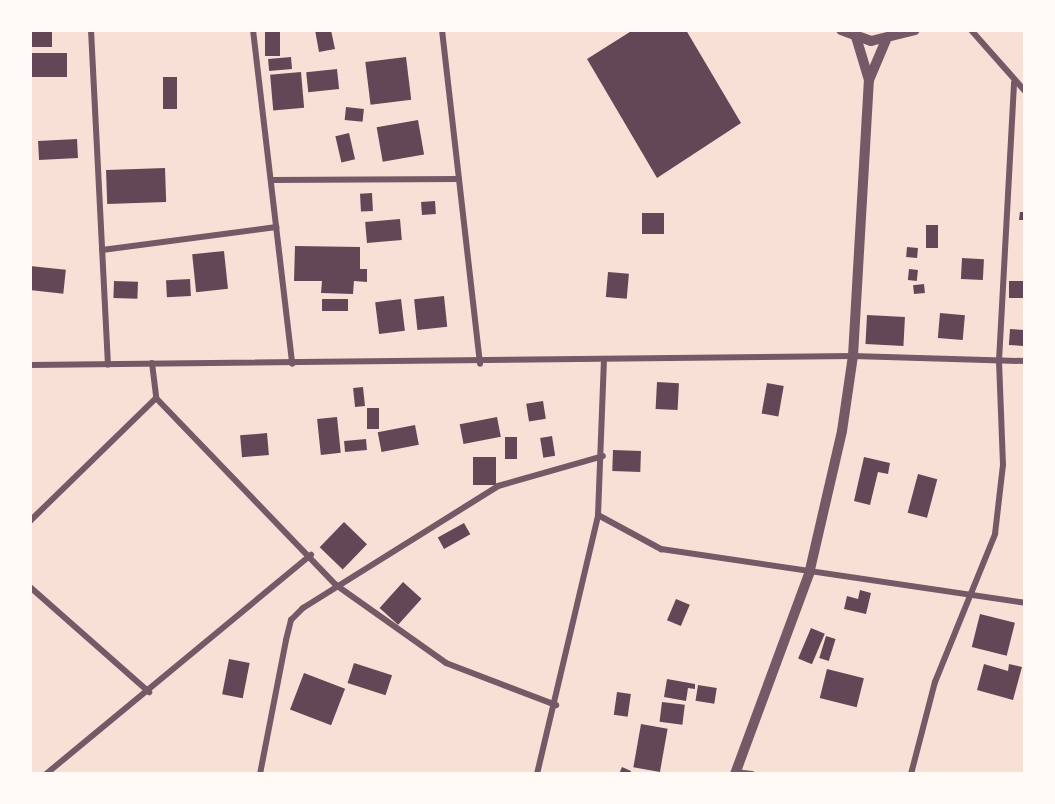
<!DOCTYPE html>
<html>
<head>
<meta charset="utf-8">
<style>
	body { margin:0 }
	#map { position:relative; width:1055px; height:804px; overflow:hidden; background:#f7e1d7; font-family:"IBM Plex Sans",sans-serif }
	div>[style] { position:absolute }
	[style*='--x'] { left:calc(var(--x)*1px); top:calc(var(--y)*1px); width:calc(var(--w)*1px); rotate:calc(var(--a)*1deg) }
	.building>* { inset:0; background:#644757; transform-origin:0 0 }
	.minor>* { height:6px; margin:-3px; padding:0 3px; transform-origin:3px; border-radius:3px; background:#755966 }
	.tertiary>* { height:10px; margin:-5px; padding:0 5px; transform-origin:5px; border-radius:5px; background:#755966 }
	span { translate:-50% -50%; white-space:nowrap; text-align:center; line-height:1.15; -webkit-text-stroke:4.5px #fffaf5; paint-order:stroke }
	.frame { position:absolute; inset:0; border:32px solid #fffaf5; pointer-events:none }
</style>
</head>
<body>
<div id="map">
	<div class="building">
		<div style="left:30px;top:30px;width:22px;height:17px"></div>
		<div style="left:265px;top:30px;width:15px;height:26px"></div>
		<div style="clip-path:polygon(315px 30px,331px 30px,335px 49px,319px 52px)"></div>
		<div style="clip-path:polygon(633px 30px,686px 30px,741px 123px,657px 178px,587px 59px)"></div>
		<div style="left:30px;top:53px;width:37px;height:24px"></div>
		<div style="left:291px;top:57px;width:12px;height:23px;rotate:85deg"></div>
		<div style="left:406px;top:57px;width:43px;height:41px;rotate:83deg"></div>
		<div style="left:337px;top:69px;width:20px;height:31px;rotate:84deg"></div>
		<div style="left:301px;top:72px;width:36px;height:31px;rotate:85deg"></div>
		<div style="left:163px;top:77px;width:14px;height:32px"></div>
		<div style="left:346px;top:107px;width:18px;height:13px;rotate:6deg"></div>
		<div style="left:418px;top:120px;width:35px;height:42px;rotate:80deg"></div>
		<div style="left:349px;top:133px;width:27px;height:14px;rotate:77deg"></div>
		<div style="left:77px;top:139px;width:19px;height:39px;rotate:87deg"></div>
		<div style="left:165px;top:168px;width:34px;height:59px;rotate:88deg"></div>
		<div style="left:372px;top:193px;width:18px;height:12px;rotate:87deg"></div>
		<div style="left:435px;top:201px;width:13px;height:14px;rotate:86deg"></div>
		<div style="clip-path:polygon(1020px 212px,1025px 212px,1025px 220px,1019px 220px)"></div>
		<div style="left:642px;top:213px;width:22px;height:21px"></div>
		<div style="left:400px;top:219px;width:21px;height:35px;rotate:85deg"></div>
		<div style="left:926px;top:225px;width:12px;height:23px"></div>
		<div style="clip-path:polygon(295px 246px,360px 247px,360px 269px,367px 269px,367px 282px,354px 281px,353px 294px,321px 293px,322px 281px,294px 281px)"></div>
		<div style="left:907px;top:247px;width:11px;height:10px;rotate:5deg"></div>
		<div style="left:224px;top:251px;width:38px;height:32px;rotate:84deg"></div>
		<div style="left:962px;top:258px;width:22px;height:21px;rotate:3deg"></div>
		<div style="left:30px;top:266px;width:36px;height:24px;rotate:6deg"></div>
		<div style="left:909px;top:269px;width:9px;height:11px;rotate:6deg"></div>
		<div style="left:608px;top:272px;width:21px;height:25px;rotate:5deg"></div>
		<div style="left:190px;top:279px;width:17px;height:24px;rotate:87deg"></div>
		<div style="left:114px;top:281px;width:24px;height:17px;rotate:2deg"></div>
		<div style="left:1009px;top:281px;width:16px;height:17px"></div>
		<div style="left:924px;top:284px;width:9px;height:11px;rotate:84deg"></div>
		<div style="left:444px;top:296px;width:31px;height:30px;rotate:84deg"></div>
		<div style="left:348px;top:299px;width:12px;height:26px;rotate:90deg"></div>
		<div style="left:401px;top:299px;width:32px;height:26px;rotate:83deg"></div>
		<div style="left:940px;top:313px;width:25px;height:25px;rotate:5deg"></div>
		<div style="left:867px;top:315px;width:38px;height:29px;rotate:3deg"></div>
		<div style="left:1010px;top:329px;width:15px;height:16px;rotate:4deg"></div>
		<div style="left:657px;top:382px;width:22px;height:27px;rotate:3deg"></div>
		<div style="left:767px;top:383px;width:17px;height:31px;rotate:10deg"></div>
		<div style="left:363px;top:387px;width:19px;height:10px;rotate:84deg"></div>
		<div style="left:543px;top:401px;width:18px;height:17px;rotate:81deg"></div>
		<div style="left:367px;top:408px;width:12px;height:21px"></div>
		<div style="left:337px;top:417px;width:36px;height:20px;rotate:84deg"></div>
		<div style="left:497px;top:417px;width:20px;height:38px;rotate:79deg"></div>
		<div style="left:415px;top:425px;width:20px;height:38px;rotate:79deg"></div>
		<div style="left:267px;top:433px;width:22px;height:27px;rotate:85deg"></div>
		<div style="left:552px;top:436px;width:20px;height:12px;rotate:81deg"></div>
		<div style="left:505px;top:437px;width:12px;height:22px"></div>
		<div style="left:366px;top:439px;width:11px;height:22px;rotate:85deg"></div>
		<div style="left:613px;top:450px;width:28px;height:21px;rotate:2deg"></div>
		<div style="left:473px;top:457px;width:23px;height:28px"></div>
		<div style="clip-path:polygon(864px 457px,890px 463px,888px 474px,878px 472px,870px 505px,854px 501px)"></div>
		<div style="left:918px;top:474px;width:20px;height:40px;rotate:15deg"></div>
		<div style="left:344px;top:522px;width:32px;height:35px;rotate:44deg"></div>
		<div style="left:464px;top:523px;width:13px;height:30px;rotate:61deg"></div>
		<div style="left:403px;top:582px;width:25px;height:35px;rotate:42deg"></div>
		<div style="clip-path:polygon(860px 590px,871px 593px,866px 614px,844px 609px,847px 596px,858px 599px)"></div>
		<div style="left:676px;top:599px;width:15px;height:23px;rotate:23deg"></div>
		<div style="left:980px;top:614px;width:36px;height:34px;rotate:14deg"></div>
		<div style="left:811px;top:628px;width:15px;height:33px;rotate:23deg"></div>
		<div style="left:826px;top:636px;width:10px;height:23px;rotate:17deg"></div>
		<div style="left:229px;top:659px;width:21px;height:36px;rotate:11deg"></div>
		<div style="left:354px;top:663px;width:40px;height:21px;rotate:18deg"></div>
		<div style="clip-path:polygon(984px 664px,1008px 671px,1009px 664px,1022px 667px,1013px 700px,977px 690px)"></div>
		<div style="left:827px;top:669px;width:38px;height:30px;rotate:14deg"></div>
		<div style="left:304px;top:673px;width:44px;height:39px;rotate:21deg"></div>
		<div style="clip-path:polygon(667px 679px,695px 684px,695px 689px,688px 688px,686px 701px,664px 697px)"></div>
		<div style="left:698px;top:685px;width:19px;height:16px;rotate:9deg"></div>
		<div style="left:617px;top:692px;width:14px;height:23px;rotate:8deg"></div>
		<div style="left:662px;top:702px;width:23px;height:20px;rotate:7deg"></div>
		<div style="left:641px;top:724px;width:27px;height:44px;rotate:10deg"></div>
		<div style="clip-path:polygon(622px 767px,631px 771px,630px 774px,619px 774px)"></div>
	</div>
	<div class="minor">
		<div style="--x:91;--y:30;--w:335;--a:87.1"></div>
		<div style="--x:253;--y:30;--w:336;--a:83.3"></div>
		<div style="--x:442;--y:30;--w:336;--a:83.5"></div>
		<div style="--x:971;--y:30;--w:81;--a:48.5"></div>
		<div style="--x:271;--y:180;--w:188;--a:-0.3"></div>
		<div style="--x:102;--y:250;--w:176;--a:-7.5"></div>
		<div style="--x:152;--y:363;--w:35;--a:83"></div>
		<div style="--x:156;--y:398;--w:260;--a:46.1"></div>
		<div style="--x:336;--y:585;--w:135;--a:35.3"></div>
		<div style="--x:446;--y:663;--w:118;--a:20.9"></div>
		<div style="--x:30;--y:365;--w:823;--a:-0.63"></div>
		<div style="--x:853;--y:356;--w:172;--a:1.7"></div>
		<div style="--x:598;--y:515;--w:72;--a:28.4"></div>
		<div style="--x:661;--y:549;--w:368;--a:8.4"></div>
		<div style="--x:30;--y:521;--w:176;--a:-44.3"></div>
		<div style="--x:30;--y:587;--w:159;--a:41.4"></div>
		<div style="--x:736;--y:772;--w:16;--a:7"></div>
		<div style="--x:46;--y:774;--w:344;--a:-39.6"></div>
		<div style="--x:260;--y:774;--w:136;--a:-79"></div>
		<div style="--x:286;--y:640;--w:21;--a:-76"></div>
		<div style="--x:291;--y:620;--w:17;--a:-45"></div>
		<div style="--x:303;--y:608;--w:230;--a:-32"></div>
		<div style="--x:498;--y:486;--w:109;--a:-15.9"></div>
		<div style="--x:537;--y:774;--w:266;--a:-76.7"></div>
		<div style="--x:598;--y:515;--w:153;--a:-87.8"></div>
		<div style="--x:911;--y:774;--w:95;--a:-75.4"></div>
		<div style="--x:935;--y:682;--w:160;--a:-67.9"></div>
		<div style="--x:995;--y:534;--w:69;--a:-83.4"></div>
		<div style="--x:1003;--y:465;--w:104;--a:-92.2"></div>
		<div style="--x:999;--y:361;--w:279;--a:-86.9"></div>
	</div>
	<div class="tertiary">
		<div style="--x:841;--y:30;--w:32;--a:20"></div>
		<div style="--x:871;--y:41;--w:45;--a:-14"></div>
		<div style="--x:869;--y:80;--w:43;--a:-67"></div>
		<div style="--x:735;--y:774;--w:213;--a:-69.7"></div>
		<div style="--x:809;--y:574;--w:147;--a:-77"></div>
		<div style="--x:842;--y:431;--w:76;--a:-81.7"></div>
		<div style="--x:853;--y:356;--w:276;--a:-86.7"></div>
		<div style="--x:869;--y:80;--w:45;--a:-106.8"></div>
	</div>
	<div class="frame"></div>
</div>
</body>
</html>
